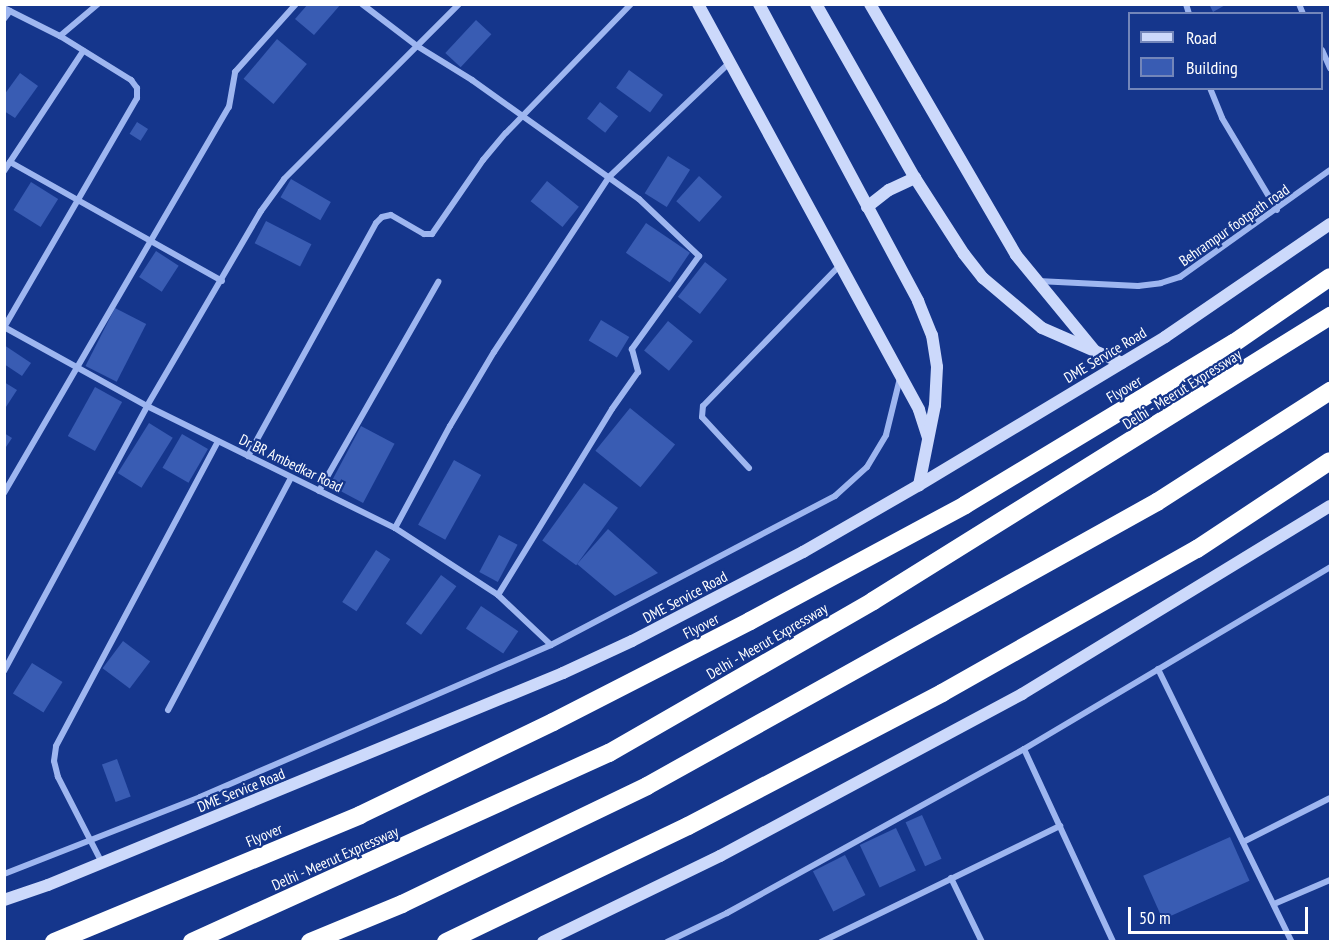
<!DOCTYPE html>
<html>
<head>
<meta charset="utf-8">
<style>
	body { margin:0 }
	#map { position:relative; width:1335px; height:946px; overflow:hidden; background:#15368c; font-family:"PT Sans Narrow",sans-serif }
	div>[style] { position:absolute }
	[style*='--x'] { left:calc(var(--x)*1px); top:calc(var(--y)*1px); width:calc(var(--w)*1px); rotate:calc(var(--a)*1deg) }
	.building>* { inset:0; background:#395cb3; transform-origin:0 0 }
	.street>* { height:6px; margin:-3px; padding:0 3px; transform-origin:3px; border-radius:3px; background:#9eb6f0 }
	.secondary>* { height:12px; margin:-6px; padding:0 6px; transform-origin:6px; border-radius:6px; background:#ccd9fb }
	.highway>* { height:18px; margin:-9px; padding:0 9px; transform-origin:9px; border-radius:9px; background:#fff }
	span { translate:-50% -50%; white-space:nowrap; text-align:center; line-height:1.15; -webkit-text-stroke:4.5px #15368c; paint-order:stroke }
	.street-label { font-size:15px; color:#fff }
	.frame { position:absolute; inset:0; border:6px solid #fff; pointer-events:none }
	.legend { position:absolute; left:1128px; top:12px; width:195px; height:78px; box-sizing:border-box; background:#15368c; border:2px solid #7386ba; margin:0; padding:8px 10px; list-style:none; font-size:18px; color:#fff }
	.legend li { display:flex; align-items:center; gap:12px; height:30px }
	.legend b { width:30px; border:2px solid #7386ba }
	.scale { position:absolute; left:1128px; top:907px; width:180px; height:27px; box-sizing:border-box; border:3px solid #fff; border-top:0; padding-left:8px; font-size:18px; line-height:21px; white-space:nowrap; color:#fff; -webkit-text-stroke:4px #15368c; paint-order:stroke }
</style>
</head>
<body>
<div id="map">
	<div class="building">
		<div style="clip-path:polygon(308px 4px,341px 4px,314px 35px,295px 19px)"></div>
		<div style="clip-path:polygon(1209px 4px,1227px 4px,1213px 12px)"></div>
		<div style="left:476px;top:20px;width:21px;height:45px;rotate:43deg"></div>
		<div style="left:277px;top:39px;width:39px;height:52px;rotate:40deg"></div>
		<div style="left:629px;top:70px;width:42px;height:22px;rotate:36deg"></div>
		<div style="clip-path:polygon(20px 73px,38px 86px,15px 118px,4px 111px,4px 95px)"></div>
		<div style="left:600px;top:102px;width:23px;height:21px;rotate:38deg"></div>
		<div style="left:137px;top:122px;width:13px;height:14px;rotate:32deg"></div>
		<div style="left:668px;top:156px;width:26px;height:44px;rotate:32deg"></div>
		<div style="left:699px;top:176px;width:31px;height:34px;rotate:42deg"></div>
		<div style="left:291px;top:179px;width:46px;height:21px;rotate:30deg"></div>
		<div style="left:547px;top:181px;width:41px;height:26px;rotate:39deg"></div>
		<div style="left:31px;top:182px;width:32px;height:33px;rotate:32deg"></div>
		<div style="left:266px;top:221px;width:51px;height:25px;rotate:27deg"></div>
		<div style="left:646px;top:223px;width:53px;height:36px;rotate:34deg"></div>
		<div style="left:156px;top:251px;width:27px;height:31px;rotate:33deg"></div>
		<div style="left:705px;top:262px;width:28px;height:44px;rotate:38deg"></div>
		<div style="left:115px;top:308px;width:35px;height:65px;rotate:27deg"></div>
		<div style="left:601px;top:320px;width:33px;height:24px;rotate:31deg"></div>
		<div style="left:668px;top:321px;width:32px;height:38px;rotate:39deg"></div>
		<div style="clip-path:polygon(4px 345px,31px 363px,22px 376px,4px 364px)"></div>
		<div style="clip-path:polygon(4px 382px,17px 390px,4px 410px)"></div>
		<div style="left:95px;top:387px;width:31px;height:56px;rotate:29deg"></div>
		<div style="left:630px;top:408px;width:58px;height:55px;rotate:39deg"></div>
		<div style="left:149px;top:423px;width:28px;height:59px;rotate:32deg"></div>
		<div style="left:361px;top:426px;width:38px;height:67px;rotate:28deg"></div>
		<div style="clip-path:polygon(4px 433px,12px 438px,4px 450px)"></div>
		<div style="left:182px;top:434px;width:30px;height:39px;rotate:30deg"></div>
		<div style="left:454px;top:460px;width:31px;height:74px;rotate:29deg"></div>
		<div style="left:584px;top:483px;width:42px;height:71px;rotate:36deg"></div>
		<div style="clip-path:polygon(608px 529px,658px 573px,615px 596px,577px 564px)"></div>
		<div style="left:499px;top:535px;width:21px;height:42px;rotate:28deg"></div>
		<div style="left:376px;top:550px;width:17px;height:62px;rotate:33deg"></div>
		<div style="left:441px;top:575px;width:19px;height:60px;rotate:36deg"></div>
		<div style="left:481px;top:606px;width:45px;height:27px;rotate:34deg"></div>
		<div style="left:123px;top:641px;width:34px;height:34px;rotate:37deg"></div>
		<div style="left:32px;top:663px;width:36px;height:36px;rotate:32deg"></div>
		<div style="left:117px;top:759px;width:40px;height:16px;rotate:70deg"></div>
		<div style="left:922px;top:815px;width:48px;height:18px;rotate:66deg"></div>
		<div style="left:896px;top:828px;width:47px;height:40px;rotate:65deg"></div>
		<div style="left:1230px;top:837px;width:48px;height:95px;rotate:66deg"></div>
		<div style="left:845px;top:855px;width:45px;height:36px;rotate:63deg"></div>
	</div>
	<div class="street">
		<div style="--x:362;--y:4;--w:69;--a:37.4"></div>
		<div style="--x:417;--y:46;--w:65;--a:31.7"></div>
		<div style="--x:472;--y:80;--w:205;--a:35.5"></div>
		<div style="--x:639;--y:199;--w:83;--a:43.5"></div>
		<div style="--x:699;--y:256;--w:115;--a:125.8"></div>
		<div style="--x:632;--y:349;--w:24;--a:75"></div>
		<div style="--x:638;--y:372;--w:45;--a:125.1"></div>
		<div style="--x:612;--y:409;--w:218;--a:121.5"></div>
		<div style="--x:1186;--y:4;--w:10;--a:73"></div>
		<div style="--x:1299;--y:4;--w:11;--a:68"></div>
		<div style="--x:4;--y:8;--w:63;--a:26.6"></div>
		<div style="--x:60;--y:36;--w:84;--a:31.8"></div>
		<div style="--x:131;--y:80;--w:10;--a:53"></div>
		<div style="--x:137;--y:88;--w:10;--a:90"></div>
		<div style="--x:137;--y:98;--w:265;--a:120.1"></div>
		<div style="--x:4;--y:19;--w:10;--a:-53"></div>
		<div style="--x:60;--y:36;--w:50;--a:-40.1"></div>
		<div style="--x:1322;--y:50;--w:20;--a:66"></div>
		<div style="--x:1210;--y:88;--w:32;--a:68"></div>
		<div style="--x:1222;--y:118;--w:107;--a:59.1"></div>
		<div style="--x:10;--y:162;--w:243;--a:29.3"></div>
		<div style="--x:4;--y:171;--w:144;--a:-56.6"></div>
		<div style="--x:1038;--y:281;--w:100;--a:2.9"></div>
		<div style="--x:1138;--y:286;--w:23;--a:-7"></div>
		<div style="--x:1161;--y:283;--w:20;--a:-18"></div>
		<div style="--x:1180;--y:277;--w:184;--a:-35.5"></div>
		<div style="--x:4;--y:327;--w:163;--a:28.9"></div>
		<div style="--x:147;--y:406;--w:276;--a:26.2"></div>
		<div style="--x:395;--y:528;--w:123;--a:33"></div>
		<div style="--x:498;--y:595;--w:73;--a:43.3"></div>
		<div style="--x:248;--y:456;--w:266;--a:-61.2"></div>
		<div style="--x:376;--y:223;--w:8;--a:-45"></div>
		<div style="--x:382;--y:217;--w:9;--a:-13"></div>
		<div style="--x:391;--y:215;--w:38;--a:30"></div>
		<div style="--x:424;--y:234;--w:8;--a:0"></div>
		<div style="--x:432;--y:234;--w:90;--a:-55.4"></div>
		<div style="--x:483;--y:160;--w:35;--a:-50"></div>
		<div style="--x:506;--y:133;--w:180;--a:-45.9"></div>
		<div style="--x:749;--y:468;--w:69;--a:-132.7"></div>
		<div style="--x:702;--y:417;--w:11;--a:-85"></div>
		<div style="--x:703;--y:406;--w:197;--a:-45.8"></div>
		<div style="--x:319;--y:491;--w:241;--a:-60.3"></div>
		<div style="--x:4;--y:493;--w:447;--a:-59.8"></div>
		<div style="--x:229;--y:107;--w:36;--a:-80"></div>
		<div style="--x:235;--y:72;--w:91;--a:-48.1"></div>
		<div style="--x:395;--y:528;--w:116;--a:-61.7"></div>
		<div style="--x:450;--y:426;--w:86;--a:-59.3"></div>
		<div style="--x:494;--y:352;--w:209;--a:-56.7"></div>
		<div style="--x:609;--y:177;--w:167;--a:-43.5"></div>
		<div style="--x:1158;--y:669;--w:304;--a:63.9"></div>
		<div style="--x:4;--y:671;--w:301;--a:-61.6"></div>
		<div style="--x:147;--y:406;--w:226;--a:-59.7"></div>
		<div style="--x:261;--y:211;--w:39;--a:-54"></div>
		<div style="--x:284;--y:179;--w:247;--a:-45"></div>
		<div style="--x:168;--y:710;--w:263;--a:-62.1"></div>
		<div style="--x:1024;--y:749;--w:213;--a:65.2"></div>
		<div style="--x:1243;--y:842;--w:97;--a:-26.8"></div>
		<div style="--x:102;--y:863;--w:97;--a:-117.1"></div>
		<div style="--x:58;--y:777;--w:16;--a:-104"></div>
		<div style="--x:54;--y:761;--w:15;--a:-82"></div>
		<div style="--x:56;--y:746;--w:345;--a:-62"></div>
		<div style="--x:4;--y:874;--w:211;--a:-21.4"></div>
		<div style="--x:200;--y:797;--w:382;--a:-23.4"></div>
		<div style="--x:551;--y:645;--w:321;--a:-27.7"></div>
		<div style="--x:835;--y:496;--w:43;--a:-42.2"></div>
		<div style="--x:867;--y:467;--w:37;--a:-59"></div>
		<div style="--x:886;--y:435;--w:59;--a:-76.2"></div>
		<div style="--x:951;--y:878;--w:71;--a:64.2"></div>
		<div style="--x:1274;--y:904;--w:61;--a:-23.2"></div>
		<div style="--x:667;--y:942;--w:67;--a:-25.8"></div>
		<div style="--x:727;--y:913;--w:339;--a:-28.9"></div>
		<div style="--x:1024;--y:749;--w:356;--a:-30.7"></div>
		<div style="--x:821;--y:942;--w:266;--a:-25.9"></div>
	</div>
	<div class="secondary">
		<div style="--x:698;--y:4;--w:462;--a:61.4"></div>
		<div style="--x:919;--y:410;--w:28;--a:72"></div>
		<div style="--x:759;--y:4;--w:337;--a:61.8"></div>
		<div style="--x:918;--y:301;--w:37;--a:68"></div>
		<div style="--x:932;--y:335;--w:32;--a:81"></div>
		<div style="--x:937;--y:367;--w:38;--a:93"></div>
		<div style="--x:935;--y:405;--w:82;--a:101.3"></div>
		<div style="--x:816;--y:4;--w:200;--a:60.4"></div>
		<div style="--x:915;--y:178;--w:90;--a:57.2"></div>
		<div style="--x:964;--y:254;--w:31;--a:52"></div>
		<div style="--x:983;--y:278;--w:77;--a:40.3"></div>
		<div style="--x:1042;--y:328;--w:87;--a:23.6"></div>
		<div style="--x:870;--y:4;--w:290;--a:59.8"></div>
		<div style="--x:1016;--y:255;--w:123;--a:50.6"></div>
		<div style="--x:867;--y:207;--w:28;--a:-38"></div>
		<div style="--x:889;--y:190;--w:29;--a:-25"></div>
		<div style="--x:4;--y:900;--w:46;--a:-18.8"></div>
		<div style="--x:48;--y:885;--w:557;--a:-22.37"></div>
		<div style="--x:563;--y:673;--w:76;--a:-24.9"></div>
		<div style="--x:632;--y:641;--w:193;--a:-27.5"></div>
		<div style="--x:803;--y:552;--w:134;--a:-30"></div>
		<div style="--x:919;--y:485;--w:287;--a:-31"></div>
		<div style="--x:1165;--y:337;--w:200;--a:-34.4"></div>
		<div style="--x:543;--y:942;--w:197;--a:-25.9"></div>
		<div style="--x:720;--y:856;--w:343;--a:-28.2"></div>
		<div style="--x:1022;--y:694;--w:361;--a:-31.4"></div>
	</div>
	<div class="highway">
		<div style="--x:54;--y:942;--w:331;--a:-22.5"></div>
		<div style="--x:360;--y:815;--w:214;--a:-25.7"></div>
		<div style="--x:553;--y:722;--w:221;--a:-27.1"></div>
		<div style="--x:750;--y:621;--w:244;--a:-28.3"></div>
		<div style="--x:965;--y:505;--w:314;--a:-31.1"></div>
		<div style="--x:1234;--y:343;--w:116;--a:-34.5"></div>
		<div style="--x:192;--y:942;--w:458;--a:-24.4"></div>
		<div style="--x:609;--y:753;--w:305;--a:-29.9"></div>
		<div style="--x:873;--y:601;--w:539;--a:-31.95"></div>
		<div style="--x:310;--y:942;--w:100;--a:-22.4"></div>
		<div style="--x:402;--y:904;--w:272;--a:-25.7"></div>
		<div style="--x:647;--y:786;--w:584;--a:-29.11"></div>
		<div style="--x:1157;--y:502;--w:206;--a:-32.7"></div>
		<div style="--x:446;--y:942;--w:268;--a:-25.6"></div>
		<div style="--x:688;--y:826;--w:287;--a:-27.6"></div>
		<div style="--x:942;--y:693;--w:293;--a:-29.5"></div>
		<div style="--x:1197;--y:549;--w:159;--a:-33.5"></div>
	</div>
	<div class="street-label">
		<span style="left:1234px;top:225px;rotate:-35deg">Behrampur footpath road</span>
		<span style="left:1105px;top:355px;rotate:-31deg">DME Service Road</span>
		<span style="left:1124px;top:389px;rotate:-31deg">Flyover</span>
		<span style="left:1182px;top:389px;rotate:-32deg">Delhi - Meerut Expressway</span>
		<span style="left:291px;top:463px;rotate:26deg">Dr BR Ambedkar Road</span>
		<span style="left:685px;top:597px;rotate:-28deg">DME Service Road</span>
		<span style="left:701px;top:626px;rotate:-27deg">Flyover</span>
		<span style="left:767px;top:641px;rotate:-30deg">Delhi - Meerut Expressway</span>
		<span style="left:241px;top:790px;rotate:-22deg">DME Service Road</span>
		<span style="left:264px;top:835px;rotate:-23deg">Flyover</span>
		<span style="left:335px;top:858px;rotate:-24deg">Delhi - Meerut Expressway</span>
	</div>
	<div class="frame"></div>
	<ul class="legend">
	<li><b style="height:8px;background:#ccd9fb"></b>Road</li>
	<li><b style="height:16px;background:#395cb3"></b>Building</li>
	</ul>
	<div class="scale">50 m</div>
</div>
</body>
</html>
